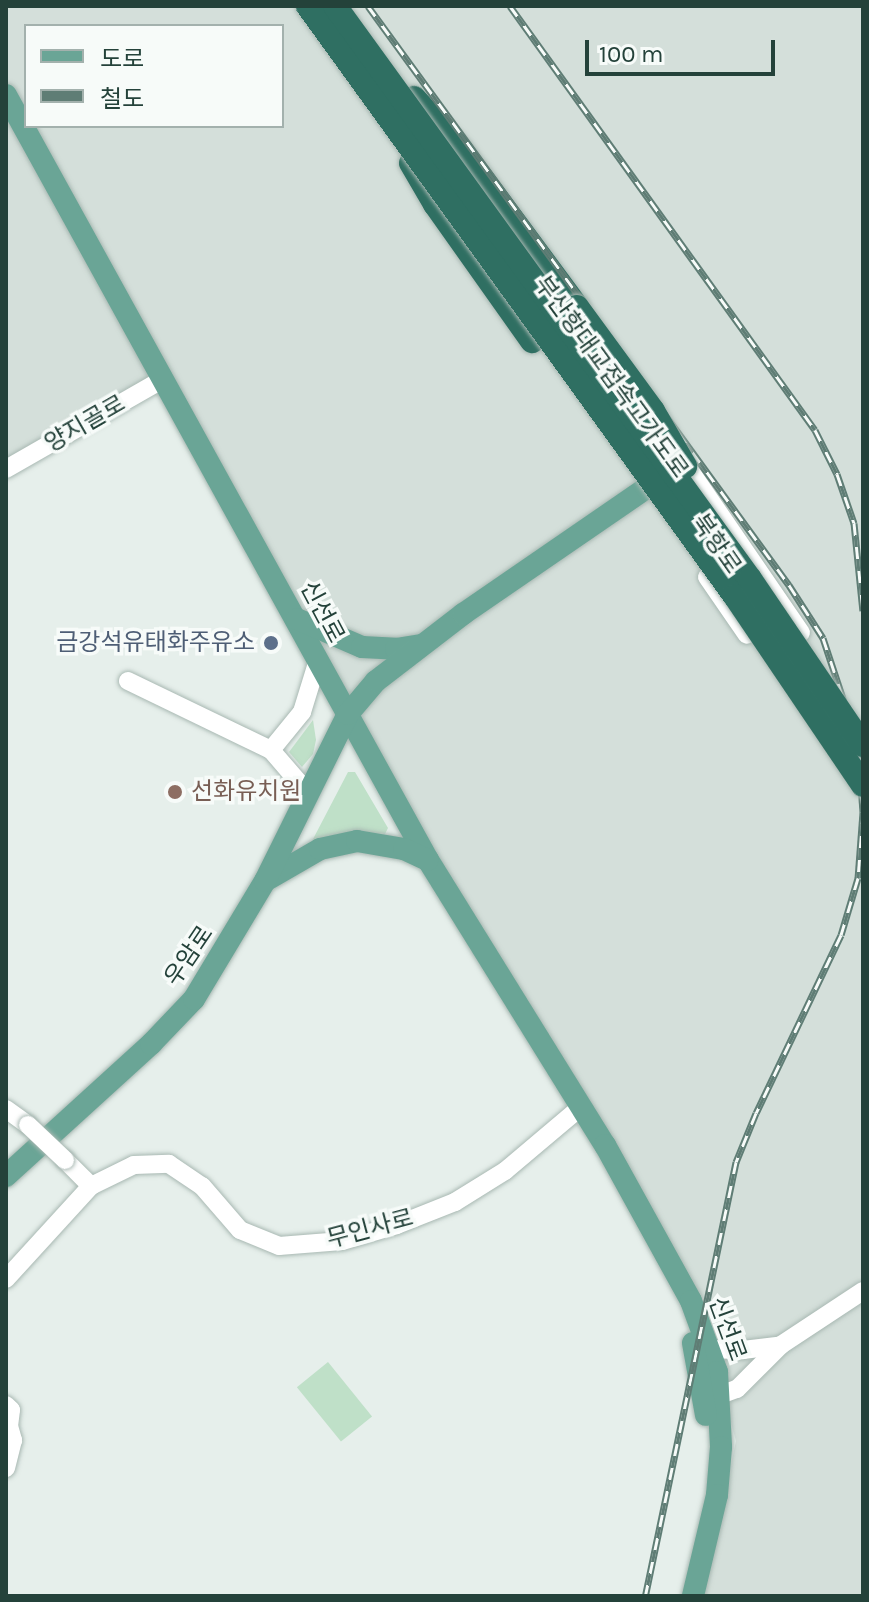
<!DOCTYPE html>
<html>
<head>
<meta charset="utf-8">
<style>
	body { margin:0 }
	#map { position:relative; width:869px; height:1602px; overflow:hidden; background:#e6efeb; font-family:Karla,"Noto Sans KR",sans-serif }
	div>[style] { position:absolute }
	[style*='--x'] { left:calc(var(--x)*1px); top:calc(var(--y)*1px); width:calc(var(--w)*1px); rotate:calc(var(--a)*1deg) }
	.built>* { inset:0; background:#d4dfda }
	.green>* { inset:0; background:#bfe0c8; transform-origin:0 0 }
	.roads { filter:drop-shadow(0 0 2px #a8b8b2) drop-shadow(0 0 2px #a8b8b2) }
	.minor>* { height:18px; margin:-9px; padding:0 9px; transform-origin:9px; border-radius:9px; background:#fff }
	.major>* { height:22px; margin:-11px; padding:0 11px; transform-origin:11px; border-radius:11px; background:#6aa596 }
	.highway>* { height:24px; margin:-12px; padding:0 12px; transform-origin:12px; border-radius:12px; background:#2f6f62 }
	.rail>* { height:7px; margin-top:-3.5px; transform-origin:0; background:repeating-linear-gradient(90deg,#f7fbf9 0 12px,#5f7d75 0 24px); box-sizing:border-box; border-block:2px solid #5f7d75 }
	.bridges { filter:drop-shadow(0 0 2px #a8b8b2) drop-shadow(0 0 2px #a8b8b2) }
	.minor-bridge>* { height:18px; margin:-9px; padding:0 9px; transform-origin:9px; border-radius:9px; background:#fff }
	.highway-bridge>* { height:24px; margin:-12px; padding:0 12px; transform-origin:12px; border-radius:12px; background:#2f6f62 }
	.dots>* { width:22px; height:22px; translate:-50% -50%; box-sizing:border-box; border:4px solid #f7fbf9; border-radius:50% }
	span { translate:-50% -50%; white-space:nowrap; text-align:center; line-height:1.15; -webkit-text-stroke:7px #f7fbf9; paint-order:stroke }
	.street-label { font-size:24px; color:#24423a }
	.service-label { font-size:24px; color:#4e5e75 }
	.right { translate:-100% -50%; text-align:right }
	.education-label { font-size:24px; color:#785e54 }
	.left { translate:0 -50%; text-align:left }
	.frame { position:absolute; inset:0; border:8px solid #24423a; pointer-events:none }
	.legend { position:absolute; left:24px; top:24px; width:260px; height:104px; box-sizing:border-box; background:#f7fbf9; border:2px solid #a3b1ad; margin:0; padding:10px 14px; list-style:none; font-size:24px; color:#24423a }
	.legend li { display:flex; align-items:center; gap:16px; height:40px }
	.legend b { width:40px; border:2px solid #a3b1ad }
	.scale { position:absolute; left:585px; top:40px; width:190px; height:36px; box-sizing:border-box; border:4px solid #24423a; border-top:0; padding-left:10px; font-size:24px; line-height:28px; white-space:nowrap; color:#24423a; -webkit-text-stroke:6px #f7fbf9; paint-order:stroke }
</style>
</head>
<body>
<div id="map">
	<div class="built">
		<div style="clip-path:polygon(evenodd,6px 6px,863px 6px,863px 1596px,704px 1596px,736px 1441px,717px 1372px,582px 1106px,163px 379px,6px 469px,6px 6px,26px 26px,282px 26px,282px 126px,26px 126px,26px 26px)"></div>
	</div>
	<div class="green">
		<div style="clip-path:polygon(313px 720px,316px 740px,313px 754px,302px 767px,289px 752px)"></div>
		<div style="clip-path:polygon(348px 772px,355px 772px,388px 828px,385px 834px,363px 832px,314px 844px,312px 841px)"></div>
		<div style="left:328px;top:1362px;width:70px;height:40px;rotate:51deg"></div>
	</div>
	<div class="roads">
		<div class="minor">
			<div style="--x:680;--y:456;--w:214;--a:55.6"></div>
			<div style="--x:6;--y:469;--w:181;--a:-29.8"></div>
			<div style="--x:707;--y:577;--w:70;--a:55.4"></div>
			<div style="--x:128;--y:681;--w:159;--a:25.8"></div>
			<div style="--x:271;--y:750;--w:57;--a:49.3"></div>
			<div style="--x:271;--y:750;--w:49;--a:-50.8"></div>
			<div style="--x:302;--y:712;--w:54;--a:-72.9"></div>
			<div style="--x:6;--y:1109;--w:27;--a:36"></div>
			<div style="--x:65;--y:1160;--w:37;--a:45"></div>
			<div style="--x:6;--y:1279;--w:126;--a:-47.6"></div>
			<div style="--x:91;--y:1186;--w:48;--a:-26"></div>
			<div style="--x:134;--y:1165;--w:35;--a:-2"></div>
			<div style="--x:169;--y:1164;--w:40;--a:34"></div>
			<div style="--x:202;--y:1186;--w:58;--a:49.2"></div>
			<div style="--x:240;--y:1230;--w:42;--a:22.3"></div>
			<div style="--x:279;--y:1246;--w:63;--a:-4.5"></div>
			<div style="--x:342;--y:1241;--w:57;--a:-16.2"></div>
			<div style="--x:397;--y:1225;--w:62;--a:-21.6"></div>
			<div style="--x:455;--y:1202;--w:59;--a:-31.8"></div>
			<div style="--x:505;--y:1171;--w:101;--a:-40.2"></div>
			<div style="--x:709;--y:1349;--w:34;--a:2"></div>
			<div style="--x:743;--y:1350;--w:38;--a:-7"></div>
			<div style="--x:706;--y:1400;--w:33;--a:-20"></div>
			<div style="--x:737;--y:1389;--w:62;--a:-45"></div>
			<div style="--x:781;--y:1345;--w:98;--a:-33.4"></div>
			<div style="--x:6;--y:1405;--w:7;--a:45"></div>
			<div style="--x:11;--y:1410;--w:16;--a:97"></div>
			<div style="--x:9;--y:1426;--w:15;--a:74"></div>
			<div style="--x:13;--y:1440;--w:29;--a:104"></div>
		</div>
		<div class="major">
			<div style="--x:6;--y:95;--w:874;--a:61.12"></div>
			<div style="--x:428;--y:860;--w:335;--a:58.2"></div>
			<div style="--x:605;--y:1145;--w:178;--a:61.1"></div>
			<div style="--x:691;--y:1301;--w:76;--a:69.9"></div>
			<div style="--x:717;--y:1372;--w:75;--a:86.9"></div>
			<div style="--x:721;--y:1447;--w:48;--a:94.8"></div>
			<div style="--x:717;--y:1495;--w:104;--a:103.4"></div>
			<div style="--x:297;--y:619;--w:71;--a:23.3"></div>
			<div style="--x:362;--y:647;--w:34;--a:3"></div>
			<div style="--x:396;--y:649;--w:25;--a:-9"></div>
			<div style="--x:270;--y:878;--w:58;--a:-30.1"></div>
			<div style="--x:320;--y:849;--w:38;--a:-12"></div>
			<div style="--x:357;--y:841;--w:48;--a:9.7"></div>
			<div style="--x:404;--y:849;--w:26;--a:25"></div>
			<div style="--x:6;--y:1176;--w:196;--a:-42.3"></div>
			<div style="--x:151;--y:1044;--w:62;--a:-46.3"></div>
			<div style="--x:194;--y:999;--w:138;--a:-59"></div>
			<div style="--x:265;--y:881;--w:186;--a:-63.6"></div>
			<div style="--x:348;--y:714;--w:43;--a:-49.7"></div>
			<div style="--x:376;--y:681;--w:110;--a:-37.6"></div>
			<div style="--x:463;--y:614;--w:247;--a:-34.5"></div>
			<div style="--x:693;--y:1343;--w:73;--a:79.8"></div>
		</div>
		<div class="highway">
			<div style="--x:414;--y:98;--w:70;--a:47.9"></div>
			<div style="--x:461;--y:150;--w:195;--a:53.5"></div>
			<div style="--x:411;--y:163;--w:48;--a:59.7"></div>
			<div style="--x:435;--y:204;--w:168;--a:54.7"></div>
		</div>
	</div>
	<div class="rail">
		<div style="--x:368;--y:6;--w:716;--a:53.98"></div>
		<div style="--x:789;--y:585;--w:63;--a:57.3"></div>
		<div style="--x:823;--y:638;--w:112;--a:71.7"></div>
		<div style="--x:858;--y:744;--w:68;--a:85.8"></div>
		<div style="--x:863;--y:812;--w:66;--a:94.3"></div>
		<div style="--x:858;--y:878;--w:59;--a:106.6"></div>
		<div style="--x:841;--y:935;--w:197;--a:115.5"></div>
		<div style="--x:756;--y:1113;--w:53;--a:112.2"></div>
		<div style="--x:736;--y:1162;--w:443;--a:101.8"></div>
		<div style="--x:510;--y:6;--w:522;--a:54.27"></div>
		<div style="--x:815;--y:430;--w:49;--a:63.4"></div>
		<div style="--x:837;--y:474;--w:52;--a:70.9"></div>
		<div style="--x:854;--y:523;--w:88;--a:84.2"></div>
	</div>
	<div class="bridges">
		<div class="minor-bridge">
			<div style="--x:28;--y:1125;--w:51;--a:43.4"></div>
		</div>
		<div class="highway-bridge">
			<div style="--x:308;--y:6;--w:728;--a:54.11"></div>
			<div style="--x:735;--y:596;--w:228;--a:55.9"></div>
			<div style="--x:335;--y:6;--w:707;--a:54.09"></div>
			<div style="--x:750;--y:579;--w:201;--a:55.8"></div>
			<div style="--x:577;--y:307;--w:129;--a:53.8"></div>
			<div style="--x:653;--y:411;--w:64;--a:59.8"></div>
		</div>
	</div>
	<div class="dots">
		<div style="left:271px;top:643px;background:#5c6f8a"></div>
		<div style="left:175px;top:792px;background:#8d6e63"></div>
	</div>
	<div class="street-label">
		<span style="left:611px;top:377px;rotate:54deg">부산항대교접속고가도로</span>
		<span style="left:85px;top:424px;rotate:-30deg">양지골로</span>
		<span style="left:716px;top:544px;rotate:55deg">북항로</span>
		<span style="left:322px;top:612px;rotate:62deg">신선로</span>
		<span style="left:189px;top:956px;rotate:-56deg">우암로</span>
		<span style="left:370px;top:1229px;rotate:-15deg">무인사로</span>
		<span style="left:727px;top:1329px;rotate:70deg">신선로</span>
	</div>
	<div class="service-label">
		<span class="right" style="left:255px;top:643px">금강석유태화주유소</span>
	</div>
	<div class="education-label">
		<span class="left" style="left:191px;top:792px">선화유치원</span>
	</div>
	<div class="frame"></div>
	<ul class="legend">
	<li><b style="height:10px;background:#6aa596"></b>도로</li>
	<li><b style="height:10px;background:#5f7d75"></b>철도</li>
	</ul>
	<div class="scale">100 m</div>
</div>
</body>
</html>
